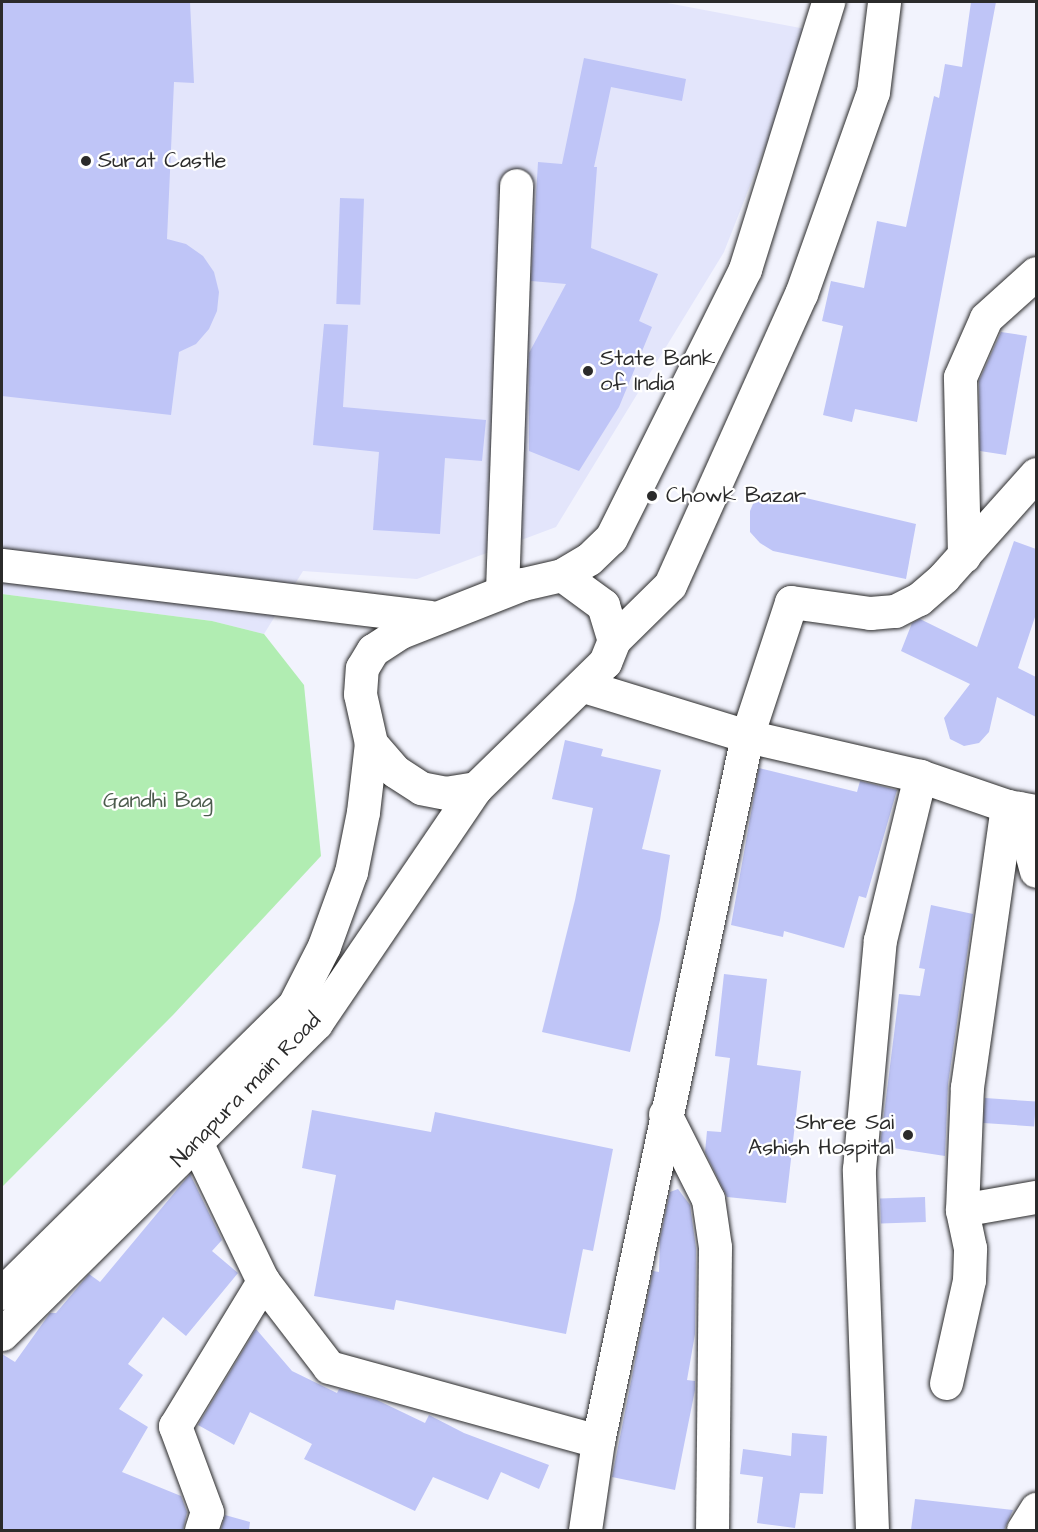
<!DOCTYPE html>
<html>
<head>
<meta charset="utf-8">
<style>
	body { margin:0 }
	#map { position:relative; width:1038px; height:1532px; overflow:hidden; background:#f2f3fd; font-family:"Architects Daughter",sans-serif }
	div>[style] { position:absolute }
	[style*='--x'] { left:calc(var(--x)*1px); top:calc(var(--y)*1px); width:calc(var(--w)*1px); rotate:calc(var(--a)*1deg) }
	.built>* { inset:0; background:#e3e5fb }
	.green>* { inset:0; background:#b1edb2 }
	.building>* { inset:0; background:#bfc5f7; transform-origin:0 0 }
	.roads { filter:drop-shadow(0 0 2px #2b2b2b) drop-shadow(0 0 2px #2b2b2b) }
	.minor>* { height:33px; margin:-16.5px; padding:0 16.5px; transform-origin:16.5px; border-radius:16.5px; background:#fff }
	.major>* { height:33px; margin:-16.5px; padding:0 16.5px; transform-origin:16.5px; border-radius:16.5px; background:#fff }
	.dots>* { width:16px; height:16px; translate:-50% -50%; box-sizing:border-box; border:3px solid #fff; border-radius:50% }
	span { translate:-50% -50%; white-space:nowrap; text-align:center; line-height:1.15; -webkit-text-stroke:4.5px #fff; paint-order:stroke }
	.poi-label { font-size:22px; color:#2b2b2b }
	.left { translate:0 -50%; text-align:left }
	.right { translate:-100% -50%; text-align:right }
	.park-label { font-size:22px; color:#4c5c4d }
	.street-label { font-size:22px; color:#2b2b2b }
	.frame { position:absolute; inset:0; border:3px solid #2b2b2b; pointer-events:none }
</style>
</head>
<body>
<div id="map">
	<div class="built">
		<div style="clip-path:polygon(2px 2px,662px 2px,811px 30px,724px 252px,556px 527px,417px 579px,303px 571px,264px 634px,212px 621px,2px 594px)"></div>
	</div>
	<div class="green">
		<div style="clip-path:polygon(2px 594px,212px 621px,264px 634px,304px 685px,321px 856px,173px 1015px,2px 1187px)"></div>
	</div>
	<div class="building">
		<div style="clip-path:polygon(2px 2px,190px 2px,194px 83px,174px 82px,167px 239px,186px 244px,203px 256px,214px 272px,219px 292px,217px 311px,209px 329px,196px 344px,179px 352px,171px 415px,2px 396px)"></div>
		<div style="clip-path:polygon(971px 2px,996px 2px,917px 422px,855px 409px,852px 422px,823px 415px,843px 326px,822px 321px,831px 281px,864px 288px,877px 221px,906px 227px,934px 96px,939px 98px,945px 64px,962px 67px)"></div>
		<div style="clip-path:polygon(584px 58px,686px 79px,682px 101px,611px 87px,594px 167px,597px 167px,591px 248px,658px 274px,639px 321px,652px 327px,619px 407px,579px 471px,529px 451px,529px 353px,566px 284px,531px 281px,538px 162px,562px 164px)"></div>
		<div style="left:340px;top:198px;width:24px;height:106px;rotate:2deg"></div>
		<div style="clip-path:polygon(324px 324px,348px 325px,343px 407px,486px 420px,482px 461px,445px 458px,440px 534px,373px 530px,379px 452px,313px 445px)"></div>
		<div style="clip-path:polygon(1001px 332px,1027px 336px,1006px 455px,980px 451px,979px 381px)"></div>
		<div style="clip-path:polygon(772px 490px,916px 524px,906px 579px,773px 551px,760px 543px,750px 532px,750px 511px,756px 497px)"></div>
		<div style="clip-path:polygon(1014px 541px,1036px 549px,1036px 614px,1018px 668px,1036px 677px,1036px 717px,997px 697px,989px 732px,979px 743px,964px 746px,950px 739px,944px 718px,970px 684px,901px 651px,912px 623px,920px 619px,977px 647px)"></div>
		<div style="clip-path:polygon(565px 740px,603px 749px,601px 756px,661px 770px,642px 849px,670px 855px,660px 920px,630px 1052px,542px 1032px,575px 900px,593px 808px,552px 799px)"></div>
		<div style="clip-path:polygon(759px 768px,857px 792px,860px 781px,897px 790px,866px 898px,859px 896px,844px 948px,784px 931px,783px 937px,731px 925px)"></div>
		<div style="clip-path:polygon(931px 905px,973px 914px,948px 1084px,945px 1156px,880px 1146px,899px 994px,920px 996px,925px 969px,919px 968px)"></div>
		<div style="clip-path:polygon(724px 974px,767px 979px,757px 1065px,801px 1071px,786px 1203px,727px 1197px,705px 1152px,707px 1131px,721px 1132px,730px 1058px,715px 1056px)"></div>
		<div style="left:985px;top:1098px;width:51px;height:25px;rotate:4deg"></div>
		<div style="clip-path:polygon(312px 1110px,431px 1132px,435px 1112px,613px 1149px,593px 1251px,583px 1249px,566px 1334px,396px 1300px,394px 1310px,314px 1296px,336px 1175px,302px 1168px)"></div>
		<div style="clip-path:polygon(190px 1174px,222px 1240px,212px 1251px,238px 1273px,186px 1336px,163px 1317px,128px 1364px,143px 1375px,119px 1409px,148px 1427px,122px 1472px,181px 1496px,187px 1512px,183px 1530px,2px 1530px,2px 1354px,15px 1362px,50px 1313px,56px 1313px,89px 1274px,100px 1282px)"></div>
		<div style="clip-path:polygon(678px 1189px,690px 1205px,696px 1248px,695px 1334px,687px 1380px,695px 1381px,695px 1390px,675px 1490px,612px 1477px,653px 1271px,659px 1272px,660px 1239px,670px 1192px)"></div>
		<div style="left:925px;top:1197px;width:25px;height:45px;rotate:88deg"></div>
		<div style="clip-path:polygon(256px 1329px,292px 1371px,337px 1393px,339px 1389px,377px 1400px,425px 1423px,429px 1415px,464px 1433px,549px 1465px,539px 1489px,501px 1472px,488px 1500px,433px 1477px,415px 1511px,304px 1459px,312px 1444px,250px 1412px,234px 1445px,198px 1425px)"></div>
		<div style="clip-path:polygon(792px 1433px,827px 1436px,823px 1494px,800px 1493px,795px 1528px,757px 1523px,763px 1477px,740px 1474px,743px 1449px,791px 1456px)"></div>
		<div style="clip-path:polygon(915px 1499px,1013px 1510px,1004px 1530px,911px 1530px)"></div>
		<div style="clip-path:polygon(225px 1515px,250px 1522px,249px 1530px,221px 1530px)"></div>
	</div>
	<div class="roads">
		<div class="minor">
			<div style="--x:964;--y:556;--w:179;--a:-91.3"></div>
			<div style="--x:960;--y:377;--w:64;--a:-66.2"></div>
			<div style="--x:986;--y:318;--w:67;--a:-42"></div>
			<div style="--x:2;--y:565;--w:431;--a:6.9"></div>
			<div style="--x:502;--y:591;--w:406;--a:-88"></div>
			<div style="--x:584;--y:686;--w:170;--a:17.1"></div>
			<div style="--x:747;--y:736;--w:178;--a:13"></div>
			<div style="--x:920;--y:776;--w:92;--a:19"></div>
			<div style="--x:1007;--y:806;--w:29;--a:10"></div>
			<div style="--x:1019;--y:808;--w:65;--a:74.9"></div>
			<div style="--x:665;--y:1114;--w:95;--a:63.2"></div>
			<div style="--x:708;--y:1199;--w:49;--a:81.7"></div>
			<div style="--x:715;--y:1247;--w:283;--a:90.6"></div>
			<div style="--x:196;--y:1142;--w:154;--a:64.3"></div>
			<div style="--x:263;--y:1281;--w:108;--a:52.5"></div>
			<div style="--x:329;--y:1367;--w:279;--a:15.4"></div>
			<div style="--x:962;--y:1210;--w:75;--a:-10"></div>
			<div style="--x:946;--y:1383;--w:106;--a:-77.4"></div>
			<div style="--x:969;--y:1280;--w:32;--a:-88"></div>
			<div style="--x:970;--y:1248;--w:39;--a:-102"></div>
			<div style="--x:962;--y:1210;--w:123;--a:-87.7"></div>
			<div style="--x:967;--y:1087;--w:284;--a:-81.9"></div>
			<div style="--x:201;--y:1530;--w:19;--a:-72"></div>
			<div style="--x:207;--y:1512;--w:92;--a:-110.4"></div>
			<div style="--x:175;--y:1426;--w:170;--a:-58.7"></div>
			<div style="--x:585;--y:1530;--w:90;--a:-81.7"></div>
			<div style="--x:598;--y:1441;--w:721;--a:-78.07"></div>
			<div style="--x:747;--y:736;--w:141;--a:-71.8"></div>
			<div style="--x:791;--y:602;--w:80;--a:7.9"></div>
			<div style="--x:870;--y:613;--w:25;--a:-5"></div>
			<div style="--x:895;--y:611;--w:27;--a:-27"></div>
			<div style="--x:919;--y:599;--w:33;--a:-41"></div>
			<div style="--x:944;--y:577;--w:138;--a:-48.2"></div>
			<div style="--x:872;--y:1530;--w:361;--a:-92.1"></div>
			<div style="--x:859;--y:1169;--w:230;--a:-84.8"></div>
			<div style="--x:880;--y:940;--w:169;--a:-76.3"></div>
			<div style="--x:1023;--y:1530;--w:25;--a:-58"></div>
		</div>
		<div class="major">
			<div style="--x:562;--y:575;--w:51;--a:36.2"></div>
			<div style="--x:603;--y:605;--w:37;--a:73"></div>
			<div style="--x:614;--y:640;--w:24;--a:112"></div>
			<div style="--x:605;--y:662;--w:180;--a:135.7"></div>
			<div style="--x:476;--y:788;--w:30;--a:171"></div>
			<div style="--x:446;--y:793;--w:25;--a:-169"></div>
			<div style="--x:421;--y:788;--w:31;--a:-147"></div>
			<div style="--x:395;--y:771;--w:37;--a:-131"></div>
			<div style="--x:371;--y:743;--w:50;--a:-102.7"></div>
			<div style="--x:360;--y:694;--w:26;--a:-86"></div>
			<div style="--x:362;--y:668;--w:21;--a:-59"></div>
			<div style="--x:373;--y:650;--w:33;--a:-33"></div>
			<div style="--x:401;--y:632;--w:131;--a:-21.5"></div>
			<div style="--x:523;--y:584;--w:40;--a:-13"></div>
			<div style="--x:562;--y:575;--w:31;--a:-31"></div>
			<div style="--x:589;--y:559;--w:30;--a:-44"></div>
			<div style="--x:611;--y:538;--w:301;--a:-63.5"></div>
			<div style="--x:745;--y:269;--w:280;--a:-72.7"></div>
			<div style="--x:614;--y:640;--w:78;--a:-44.5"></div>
			<div style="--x:670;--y:585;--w:319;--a:-65.8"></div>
			<div style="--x:801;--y:294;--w:214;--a:-70.4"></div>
			<div style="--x:873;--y:92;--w:91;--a:-83"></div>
			<div style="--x:2;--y:1293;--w:410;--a:-44.6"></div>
			<div style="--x:294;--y:1005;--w:66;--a:-63"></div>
			<div style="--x:324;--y:946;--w:79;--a:-70"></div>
			<div style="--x:351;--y:872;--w:61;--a:-78.7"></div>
			<div style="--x:363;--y:812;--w:69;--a:-83.4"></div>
			<div style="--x:2;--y:1334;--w:442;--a:-44.7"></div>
			<div style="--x:316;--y:1023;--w:284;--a:-55.8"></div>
		</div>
	</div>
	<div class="dots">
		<div style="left:86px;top:161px;background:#2b2b2b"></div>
		<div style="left:588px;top:371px;background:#2b2b2b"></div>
		<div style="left:652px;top:496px;background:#2b2b2b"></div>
		<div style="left:908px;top:1135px;background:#2b2b2b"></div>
	</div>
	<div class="poi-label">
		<span class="left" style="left:98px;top:161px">Surat Castle</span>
		<span class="left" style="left:600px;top:371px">State Bank<br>of India</span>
		<span class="left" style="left:666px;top:496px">Chowk Bazar</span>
		<span class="right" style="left:894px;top:1135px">Shree Sai<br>Ashish Hospital</span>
	</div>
	<div class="park-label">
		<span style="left:158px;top:801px">Gandhi Bag</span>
	</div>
	<div class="street-label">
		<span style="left:246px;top:1090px;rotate:-46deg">Nanapura main Road</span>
	</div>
	<div class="frame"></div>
</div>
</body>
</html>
